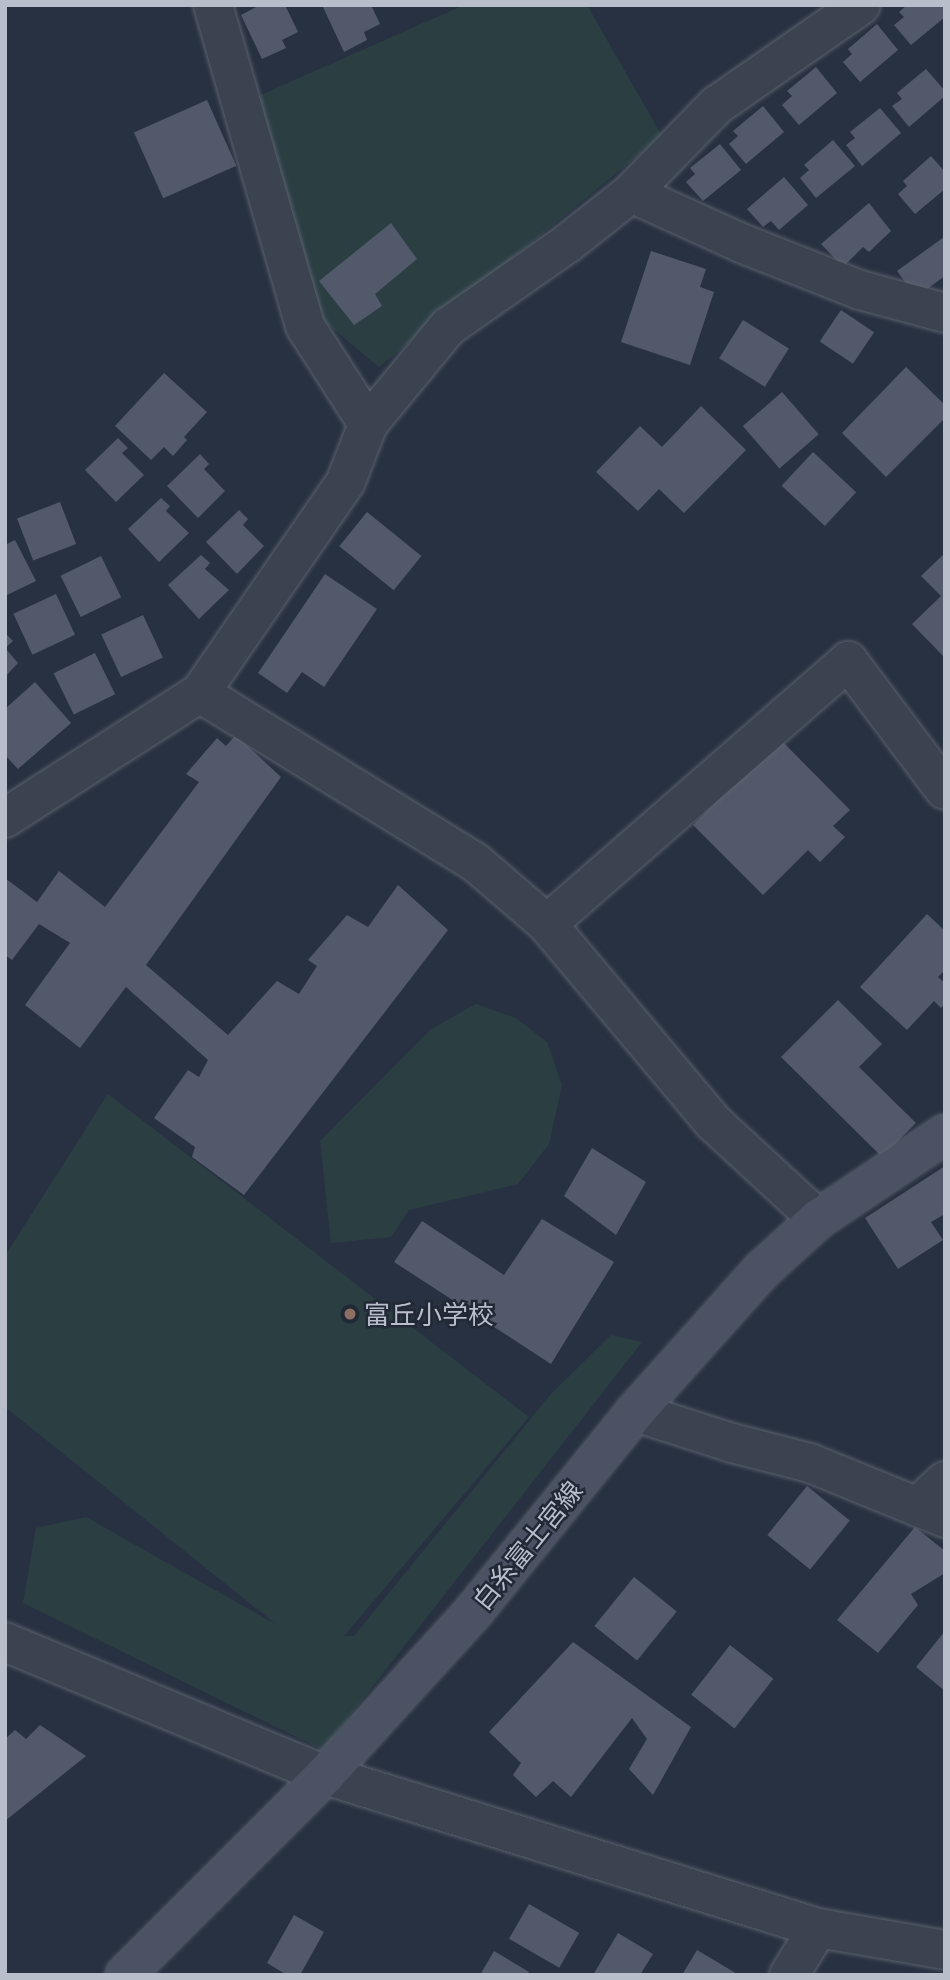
<!DOCTYPE html>
<html>
<head>
<meta charset="utf-8">
<style>
	body { margin:0 }
	#map { position:relative; width:950px; height:1980px; overflow:hidden; background:#283141; font-family:Commissioner,"Noto Sans JP",sans-serif }
	div>[style] { position:absolute }
	[style*='--x'] { left:calc(var(--x)*1px); top:calc(var(--y)*1px); width:calc(var(--w)*1px); rotate:calc(var(--a)*1deg) }
	.green>* { inset:0; background:#2b3f43 }
	.building>* { inset:0; background:#52596b; transform-origin:0 0 }
	.roads { filter:drop-shadow(0 0 2px #5a616e) drop-shadow(0 0 2px #5a616e) }
	.minor>* { height:38px; margin:-19px; padding:0 19px; transform-origin:19px; border-radius:19px; background:#3c4350 }
	.tertiary>* { height:38px; margin:-19px; padding:0 19px; transform-origin:19px; border-radius:19px; background:#3c4350 }
	.secondary>* { height:38px; margin:-19px; padding:0 19px; transform-origin:19px; border-radius:19px; background:#4b5263 }
	.dots>* { width:19px; height:19px; translate:-50% -50%; box-sizing:border-box; border:4px solid #212836; border-radius:50% }
	span { translate:-50% -50%; white-space:nowrap; text-align:center; line-height:1.15; -webkit-text-stroke:5px #212836; paint-order:stroke }
	.poi-label { font-size:26px; color:#b9becb }
	.left { translate:0 -50%; text-align:left }
	.street-label { font-size:26px; color:#b9becb }
	.frame { position:absolute; inset:0; border:7px solid #b9becb; pointer-events:none }
</style>
</head>
<body>
<div id="map">
	<div class="green">
		<div style="clip-path:polygon(464px 5px,587px 5px,662px 136px,379px 367px,319px 317px,256px 97px)"></div>
		<div style="clip-path:polygon(476px 1004px,516px 1018px,547px 1042px,562px 1085px,549px 1144px,518px 1184px,409px 1210px,391px 1237px,331px 1243px,320px 1141px,431px 1029px)"></div>
		<div style="clip-path:polygon(108px 1094px,529px 1417px,344px 1636px,354px 1636px,550px 1395px,611px 1335px,642px 1342px,323px 1750px,23px 1603px,36px 1528px,86px 1517px,277px 1625px,5px 1407px,5px 1256px)"></div>
	</div>
	<div class="building">
		<div style="clip-path:polygon(260px 5px,285px 5px,298px 32px,282px 40px,286px 48px,262px 59px,241px 15px)"></div>
		<div style="clip-path:polygon(327px 5px,371px 5px,380px 24px,364px 32px,367px 40px,344px 52px,323px 7px)"></div>
		<div style="clip-path:polygon(907px 5px,945px 7px,945px 17px,911px 45px,894px 25px,904px 17px,899px 12px)"></div>
		<div style="clip-path:polygon(877px 24px,898px 50px,860px 82px,843px 62px,852px 54px,848px 49px)"></div>
		<div style="clip-path:polygon(816px 67px,837px 93px,799px 125px,782px 105px,792px 96px,787px 91px)"></div>
		<div style="clip-path:polygon(926px 69px,945px 91px,945px 96px,909px 127px,892px 106px,902px 99px,897px 93px)"></div>
		<div style="left:207px;top:100px;width:72px;height:80px;rotate:66deg"></div>
		<div style="clip-path:polygon(763px 106px,784px 132px,746px 164px,729px 144px,738px 136px,733px 131px)"></div>
		<div style="clip-path:polygon(880px 108px,901px 133px,862px 166px,846px 145px,855px 138px,850px 132px)"></div>
		<div style="clip-path:polygon(833px 140px,855px 166px,816px 198px,800px 178px,809px 170px,804px 165px)"></div>
		<div style="clip-path:polygon(720px 144px,741px 170px,703px 201px,686px 182px,695px 174px,690px 168px)"></div>
		<div style="clip-path:polygon(931px 156px,945px 172px,945px 189px,915px 214px,898px 194px,907px 186px,903px 181px)"></div>
		<div style="clip-path:polygon(784px 177px,808px 205px,779px 230px,771px 221px,763px 227px,747px 209px)"></div>
		<div style="clip-path:polygon(869px 203px,891px 231px,869px 252px,863px 247px,843px 267px,821px 244px)"></div>
		<div style="clip-path:polygon(391px 223px,417px 259px,375px 294px,382px 306px,354px 325px,319px 281px)"></div>
		<div style="clip-path:polygon(944px 237px,945px 276px,916px 297px,897px 271px)"></div>
		<div style="clip-path:polygon(651px 251px,706px 269px,700px 287px,714px 292px,690px 365px,621px 342px)"></div>
		<div style="left:841px;top:310px;width:40px;height:38px;rotate:34deg"></div>
		<div style="left:743px;top:320px;width:54px;height:45px;rotate:32deg"></div>
		<div style="clip-path:polygon(906px 367px,945px 405px,945px 418px,886px 477px,842px 433px)"></div>
		<div style="clip-path:polygon(164px 373px,207px 412px,184px 437px,187px 440px,173px 456px,164px 447px,151px 460px,115px 426px)"></div>
		<div style="left:782px;top:392px;width:56px;height:52px;rotate:49deg"></div>
		<div style="clip-path:polygon(701px 406px,746px 450px,684px 513px,659px 489px,638px 511px,596px 472px,640px 426px,662px 447px)"></div>
		<div style="clip-path:polygon(118px 438px,128px 448px,122px 453px,144px 475px,116px 502px,85px 470px)"></div>
		<div style="left:813px;top:452px;width:59px;height:46px;rotate:43deg"></div>
		<div style="clip-path:polygon(200px 454px,209px 464px,204px 469px,225px 491px,198px 518px,167px 486px)"></div>
		<div style="clip-path:polygon(161px 498px,170px 506px,166px 511px,189px 533px,159px 562px,128px 529px)"></div>
		<div style="left:60px;top:502px;width:45px;height:46px;rotate:69deg"></div>
		<div style="clip-path:polygon(239px 510px,248px 519px,243px 525px,264px 546px,237px 574px,206px 542px)"></div>
		<div style="left:367px;top:512px;width:70px;height:44px;rotate:39deg"></div>
		<div style="clip-path:polygon(15px 540px,36px 581px,5px 596px,5px 545px)"></div>
		<div style="clip-path:polygon(945px 553px,945px 658px,912px 624px,941px 596px,921px 576px)"></div>
		<div style="clip-path:polygon(201px 555px,210px 563px,205px 569px,229px 590px,199px 619px,168px 585px)"></div>
		<div style="left:101px;top:556px;width:46px;height:45px;rotate:64deg"></div>
		<div style="clip-path:polygon(325px 574px,377px 609px,324px 687px,302px 672px,287px 693px,258px 673px)"></div>
		<div style="left:56px;top:594px;width:45px;height:47px;rotate:65deg"></div>
		<div style="left:143px;top:615px;width:47px;height:46px;rotate:65deg"></div>
		<div style="clip-path:polygon(5px 633px,13px 641px,5px 648px)"></div>
		<div style="clip-path:polygon(5px 648px,18px 663px,5px 677px)"></div>
		<div style="left:95px;top:653px;width:46px;height:46px;rotate:64deg"></div>
		<div style="clip-path:polygon(35px 682px,71px 723px,18px 769px,5px 755px,5px 709px)"></div>
		<div style="clip-path:polygon(236px 735px,281px 777px,146px 965px,228px 1035px,277px 981px,299px 994px,317px 966px,308px 960px,347px 915px,368px 927px,398px 885px,448px 930px,244px 1195px,192px 1157px,195px 1147px,154px 1118px,188px 1070px,199px 1077px,208px 1060px,126px 987px,80px 1048px,25px 1005px,70px 943px,39px 924px,12px 960px,5px 955px,5px 878px,37px 902px,59px 871px,105px 907px,199px 782px,186px 774px,217px 738px,226px 746px)"></div>
		<div style="clip-path:polygon(779px 738px,850px 810px,833px 826px,845px 837px,820px 862px,808px 850px,763px 895px,693px 825px)"></div>
		<div style="clip-path:polygon(927px 914px,945px 931px,945px 970px,938px 977px,945px 983px,945px 1003px,941px 1008px,934px 1001px,907px 1030px,860px 987px)"></div>
		<div style="clip-path:polygon(838px 1000px,882px 1044px,859px 1067px,916px 1123px,882px 1157px,781px 1057px)"></div>
		<div style="clip-path:polygon(592px 1148px,646px 1182px,616px 1235px,564px 1196px)"></div>
		<div style="clip-path:polygon(945px 1166px,945px 1214px,931px 1222px,943px 1240px,898px 1269px,865px 1218px)"></div>
		<div style="clip-path:polygon(542px 1219px,614px 1262px,551px 1364px,394px 1262px,422px 1221px,504px 1275px)"></div>
		<div style="left:807px;top:1486px;width:55px;height:63px;rotate:39deg"></div>
		<div style="clip-path:polygon(915px 1527px,945px 1551px,945px 1573px,911px 1594px,918px 1605px,878px 1653px,837px 1620px)"></div>
		<div style="left:634px;top:1577px;width:55px;height:63px;rotate:39deg"></div>
		<div style="clip-path:polygon(945px 1631px,945px 1691px,916px 1667px)"></div>
		<div style="clip-path:polygon(573px 1642px,691px 1727px,653px 1795px,629px 1769px,647px 1739px,632px 1718px,571px 1797px,553px 1781px,536px 1797px,513px 1775px,521px 1763px,489px 1732px)"></div>
		<div style="left:730px;top:1645px;width:55px;height:63px;rotate:38deg"></div>
		<div style="clip-path:polygon(40px 1725px,86px 1756px,5px 1821px,5px 1739px,15px 1730px,26px 1739px)"></div>
		<div style="left:529px;top:1904px;width:58px;height:40px;rotate:30deg"></div>
		<div style="clip-path:polygon(294px 1915px,324px 1932px,300px 1975px,287px 1975px,267px 1963px)"></div>
		<div style="clip-path:polygon(618px 1933px,653px 1954px,640px 1975px,593px 1975px)"></div>
		<div style="clip-path:polygon(697px 1950px,739px 1975px,682px 1975px)"></div>
		<div style="clip-path:polygon(494px 1951px,529px 1972px,527px 1975px,480px 1975px)"></div>
	</div>
	<div class="roads">
		<div class="minor">
			<div style="--x:213;--y:5;--w:334;--a:74"></div>
			<div style="--x:305;--y:326;--w:117;--a:57.3"></div>
			<div style="--x:631;--y:193;--w:121;--a:24.4"></div>
			<div style="--x:741;--y:243;--w:128;--a:21.6"></div>
			<div style="--x:860;--y:290;--w:88;--a:15.1"></div>
			<div style="--x:200;--y:693;--w:323;--a:31.6"></div>
			<div style="--x:475;--y:862;--w:95;--a:40.7"></div>
			<div style="--x:547;--y:924;--w:258;--a:50"></div>
			<div style="--x:713;--y:1122;--w:143;--a:42.7"></div>
			<div style="--x:5;--y:818;--w:232;--a:-32.7"></div>
			<div style="--x:200;--y:693;--w:257;--a:-55.4"></div>
			<div style="--x:346;--y:481;--w:61;--a:-68.9"></div>
			<div style="--x:368;--y:424;--w:126;--a:-50.5"></div>
			<div style="--x:448;--y:327;--w:146;--a:-35"></div>
			<div style="--x:568;--y:243;--w:80;--a:-38.4"></div>
			<div style="--x:631;--y:193;--w:123;--a:-45.7"></div>
			<div style="--x:717;--y:105;--w:175;--a:-34.8"></div>
			<div style="--x:547;--y:924;--w:400;--a:-41.1"></div>
			<div style="--x:848;--y:661;--w:161;--a:53.1"></div>
			<div style="--x:635;--y:1412;--w:102;--a:17.7"></div>
			<div style="--x:732;--y:1443;--w:81;--a:14.4"></div>
			<div style="--x:810;--y:1463;--w:146;--a:22.2"></div>
			<div style="--x:917;--y:1507;--w:38;--a:-43"></div>
			<div style="--x:5;--y:1642;--w:347;--a:22.6"></div>
			<div style="--x:789;--y:1975;--w:55;--a:-58.3"></div>
		</div>
		<div class="tertiary">
			<div style="--x:325;--y:1775;--w:516;--a:17.24"></div>
			<div style="--x:818;--y:1928;--w:129;--a:9.8"></div>
		</div>
		<div class="secondary">
			<div style="--x:125;--y:1975;--w:283;--a:-45"></div>
			<div style="--x:325;--y:1775;--w:222;--a:-47.7"></div>
			<div style="--x:474;--y:1611;--w:256;--a:-51"></div>
			<div style="--x:635;--y:1412;--w:191;--a:-48.2"></div>
			<div style="--x:762;--y:1270;--w:76;--a:-42.3"></div>
			<div style="--x:818;--y:1219;--w:153;--a:-33.8"></div>
		</div>
	</div>
	<div class="dots">
		<div style="left:350px;top:1314px;background:#8d6e63"></div>
	</div>
	<div class="poi-label">
		<span class="left" style="left:364px;top:1314px">富丘小学校</span>
	</div>
	<div class="street-label">
		<span style="left:527px;top:1545px;rotate:-51deg">白糸富士宮線</span>
	</div>
	<div class="frame"></div>
</div>
</body>
</html>
